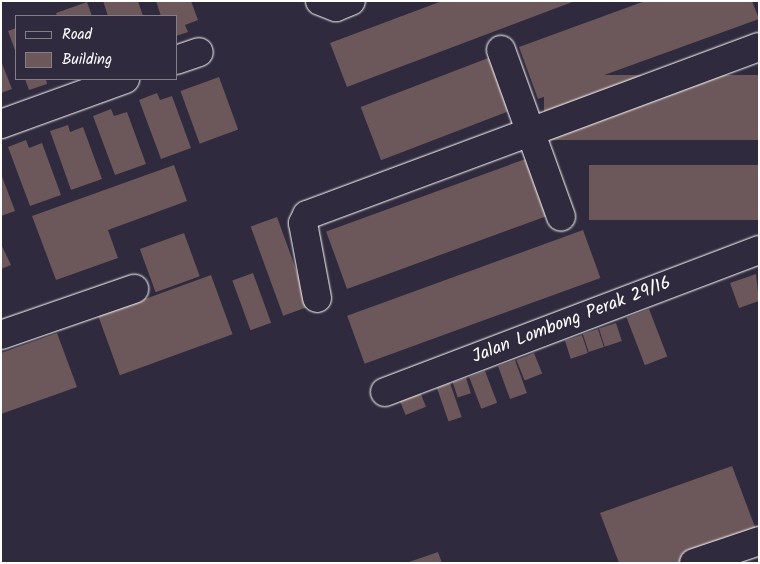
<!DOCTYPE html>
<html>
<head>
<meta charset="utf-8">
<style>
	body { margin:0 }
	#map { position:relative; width:760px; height:564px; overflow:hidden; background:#2f2a3d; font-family:Kalam,sans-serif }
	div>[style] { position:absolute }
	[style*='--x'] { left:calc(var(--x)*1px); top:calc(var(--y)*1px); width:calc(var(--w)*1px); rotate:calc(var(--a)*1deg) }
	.building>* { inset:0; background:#6c575a; transform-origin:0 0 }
	.roads { filter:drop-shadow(0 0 1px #fff) drop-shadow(0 0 1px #fff) }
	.minor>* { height:28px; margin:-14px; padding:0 14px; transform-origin:14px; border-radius:14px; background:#2f2a3d }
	span { translate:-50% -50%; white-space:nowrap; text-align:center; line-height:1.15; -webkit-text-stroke:4px #2f2a3d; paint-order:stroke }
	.street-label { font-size:18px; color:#fff }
	.frame { position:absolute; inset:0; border:2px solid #fff; pointer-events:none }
	.legend { position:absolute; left:15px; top:15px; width:162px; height:65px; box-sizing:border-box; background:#2f2a3d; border:1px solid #827f8b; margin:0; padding:6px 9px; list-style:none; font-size:15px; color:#fff }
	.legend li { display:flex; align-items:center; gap:10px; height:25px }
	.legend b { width:25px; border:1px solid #827f8b }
</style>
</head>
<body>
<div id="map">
	<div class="building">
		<div style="clip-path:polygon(103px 1px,138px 1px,143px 16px,108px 16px)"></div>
		<div style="clip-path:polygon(156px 1px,191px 1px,198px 20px,185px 25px,188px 32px,176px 36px,176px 16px,161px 16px)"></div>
		<div style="clip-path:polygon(442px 1px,575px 1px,347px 87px,330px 43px)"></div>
		<div style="clip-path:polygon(645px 1px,752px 1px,759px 19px,538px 99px,519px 47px)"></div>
		<div style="clip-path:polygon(87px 2px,92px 16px,57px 16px,56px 13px)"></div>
		<div style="clip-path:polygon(16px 28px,16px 53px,8px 31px)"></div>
		<div style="left:496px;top:55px;width:57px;height:145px;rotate:69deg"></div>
		<div style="clip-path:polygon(1px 61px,12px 89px,1px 93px)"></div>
		<div style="left:759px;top:75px;width:65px;height:215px;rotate:90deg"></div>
		<div style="left:219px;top:77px;width:56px;height:41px;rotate:70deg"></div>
		<div style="clip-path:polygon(25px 79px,46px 79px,47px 84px,29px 90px)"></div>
		<div style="clip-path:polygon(157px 93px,160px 100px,172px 96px,191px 148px,161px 159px,139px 100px)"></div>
		<div style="clip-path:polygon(111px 109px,114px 116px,127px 112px,146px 164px,115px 175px,93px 116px)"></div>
		<div style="clip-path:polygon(68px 125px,70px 132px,83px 127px,102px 179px,71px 190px,50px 131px)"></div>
		<div style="clip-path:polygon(26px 140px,29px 148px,42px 143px,61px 195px,30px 206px,8px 147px)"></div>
		<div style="left:531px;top:157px;width:61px;height:218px;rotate:70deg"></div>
		<div style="clip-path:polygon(174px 165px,187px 201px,108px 230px,118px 258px,56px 280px,32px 216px)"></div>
		<div style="left:759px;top:165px;width:55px;height:170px;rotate:90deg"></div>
		<div style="clip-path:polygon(1px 174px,15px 211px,1px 216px)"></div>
		<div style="left:277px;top:217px;width:95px;height:28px;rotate:70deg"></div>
		<div style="left:583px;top:230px;width:51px;height:251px;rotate:70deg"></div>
		<div style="left:184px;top:233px;width:46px;height:47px;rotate:70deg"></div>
		<div style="clip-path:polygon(1px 244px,11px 265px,1px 269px)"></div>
		<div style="left:253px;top:273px;width:53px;height:22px;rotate:70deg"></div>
		<div style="clip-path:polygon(756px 274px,759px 301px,739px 308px,730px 283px)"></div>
		<div style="left:211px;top:275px;width:63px;height:120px;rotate:70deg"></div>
		<div style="left:649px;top:309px;width:51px;height:24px;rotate:69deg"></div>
		<div style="left:616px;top:323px;width:19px;height:18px;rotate:72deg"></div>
		<div style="left:598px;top:329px;width:19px;height:16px;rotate:72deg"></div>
		<div style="clip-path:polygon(57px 333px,77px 387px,1px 414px,1px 353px)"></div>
		<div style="left:582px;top:335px;width:19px;height:18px;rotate:72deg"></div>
		<div style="left:534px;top:353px;width:22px;height:19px;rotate:68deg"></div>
		<div style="left:515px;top:360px;width:35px;height:18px;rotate:70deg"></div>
		<div style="left:485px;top:371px;width:34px;height:17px;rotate:69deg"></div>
		<div style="left:466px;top:378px;width:16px;height:14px;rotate:72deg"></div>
		<div style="left:450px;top:383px;width:36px;height:14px;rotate:71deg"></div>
		<div style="left:420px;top:392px;width:16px;height:22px;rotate:68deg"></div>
		<div style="clip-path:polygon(732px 466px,758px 535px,682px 563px,619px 563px,600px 513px)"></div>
		<div style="clip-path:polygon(438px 552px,442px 563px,409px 563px,409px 562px)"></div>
	</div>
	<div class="roads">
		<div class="minor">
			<div style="--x:320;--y:1;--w:17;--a:21"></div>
			<div style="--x:336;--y:7;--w:16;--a:-22"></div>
			<div style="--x:501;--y:50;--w:177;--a:70.2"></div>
			<div style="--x:176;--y:60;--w:24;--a:-19"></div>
			<div style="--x:1;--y:124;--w:132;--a:-19.9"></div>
			<div style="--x:317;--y:298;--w:76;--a:-100.6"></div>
			<div style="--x:303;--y:223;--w:9;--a:-63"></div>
			<div style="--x:307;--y:215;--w:482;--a:-20.4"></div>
			<div style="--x:1;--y:335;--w:141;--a:-19.1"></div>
			<div style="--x:385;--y:392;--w:400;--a:-20.8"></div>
			<div style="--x:694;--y:563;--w:69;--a:-18.7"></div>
		</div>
	</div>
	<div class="street-label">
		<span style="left:572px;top:321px;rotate:-21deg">Jalan Lombong Perak 29/16</span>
	</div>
	<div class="frame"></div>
	<ul class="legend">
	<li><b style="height:6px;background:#2f2a3d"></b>Road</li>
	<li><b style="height:14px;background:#6c575a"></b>Building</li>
	</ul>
</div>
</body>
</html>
